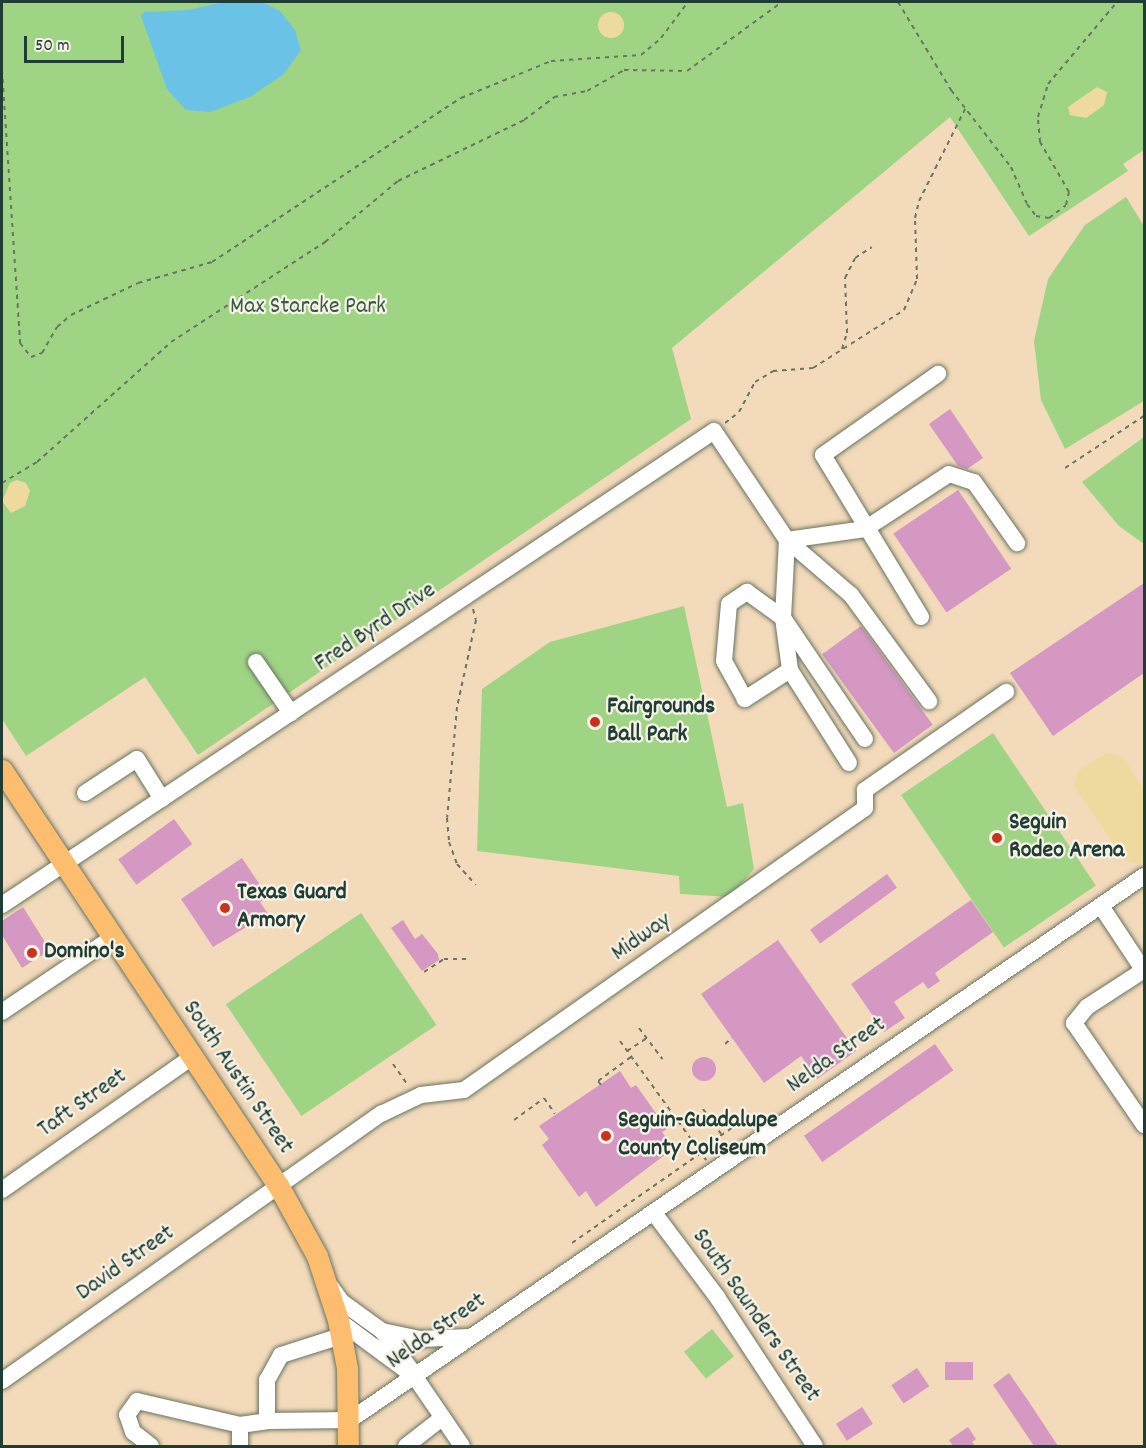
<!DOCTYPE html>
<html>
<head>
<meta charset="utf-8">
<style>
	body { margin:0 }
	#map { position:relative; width:1146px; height:1448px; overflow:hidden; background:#f3daba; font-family:Dekko,sans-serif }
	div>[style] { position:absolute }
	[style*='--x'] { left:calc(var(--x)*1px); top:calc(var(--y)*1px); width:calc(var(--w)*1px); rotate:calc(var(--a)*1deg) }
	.green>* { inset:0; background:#a0d485; transform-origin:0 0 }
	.sand>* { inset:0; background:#eeda9e }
	.round { border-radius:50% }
	.water>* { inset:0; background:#6ac3e7 }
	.building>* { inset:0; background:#d498c3; transform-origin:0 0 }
	.path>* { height:2px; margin-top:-1px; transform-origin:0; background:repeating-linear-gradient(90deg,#697463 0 4.5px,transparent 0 9px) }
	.roads { filter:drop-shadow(0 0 2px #697463) drop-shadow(0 0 2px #697463) }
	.minor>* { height:16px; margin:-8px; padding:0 8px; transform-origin:8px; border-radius:8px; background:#fff }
	.major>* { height:21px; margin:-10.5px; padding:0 10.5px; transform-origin:10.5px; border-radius:10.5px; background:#fcbd6f }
	.dots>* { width:16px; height:16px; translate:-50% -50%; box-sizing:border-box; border:3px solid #f7f3e8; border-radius:50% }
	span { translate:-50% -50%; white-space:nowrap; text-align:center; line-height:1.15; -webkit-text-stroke:4.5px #f7f3e8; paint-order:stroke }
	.park-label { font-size:24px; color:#395b44 }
	.street-label { font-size:24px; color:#1f3d34 }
	.poi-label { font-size:24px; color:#1f3d34; font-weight:700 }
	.left { translate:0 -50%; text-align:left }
	.frame { position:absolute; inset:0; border:3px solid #1f3d34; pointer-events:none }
	.scale { position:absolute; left:24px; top:36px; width:100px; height:27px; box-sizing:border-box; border:3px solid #1f3d34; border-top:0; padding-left:8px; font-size:18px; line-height:21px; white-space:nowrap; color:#1f3d34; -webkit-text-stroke:4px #f7f3e8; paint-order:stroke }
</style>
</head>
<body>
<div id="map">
	<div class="green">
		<div style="clip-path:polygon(2px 2px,1144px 2px,1144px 150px,1123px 164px,1128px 171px,1029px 236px,950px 117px,672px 348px,691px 419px,198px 755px,145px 677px,26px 756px,2px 719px)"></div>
		<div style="clip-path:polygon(1126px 197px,1144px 226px,1144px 401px,1065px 449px,1041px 400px,1034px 341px,1048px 279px,1085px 225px)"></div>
		<div style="clip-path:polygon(1144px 437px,1144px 544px,1119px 526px,1082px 482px)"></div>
		<div style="clip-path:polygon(684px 606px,727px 807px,743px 803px,754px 869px,730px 897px,680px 894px,679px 876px,477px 851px,482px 689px,550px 642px)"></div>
		<div style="left:993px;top:733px;width:184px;height:111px;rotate:56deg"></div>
		<div style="left:361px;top:913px;width:135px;height:163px;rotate:56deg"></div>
		<div style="left:712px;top:1329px;width:35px;height:36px;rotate:51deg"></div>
	</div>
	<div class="sand">
		<div class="round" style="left:598px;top:12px;width:26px;height:26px"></div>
		<div style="clip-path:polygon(1097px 87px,1107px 92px,1104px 105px,1086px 118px,1070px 115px,1068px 107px)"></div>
		<div style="clip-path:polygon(17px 480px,26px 483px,30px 491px,25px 506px,11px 513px,2px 501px,10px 483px)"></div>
		<div style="clip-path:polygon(1107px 753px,1122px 756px,1144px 790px,1144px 860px,1139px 864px,1125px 860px,1074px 786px,1078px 771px)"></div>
	</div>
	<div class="water">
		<div style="clip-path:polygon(224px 2px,262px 2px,280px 11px,295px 30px,301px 50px,284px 74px,250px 97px,210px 112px,186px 110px,167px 89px,141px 16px,144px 12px,188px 10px)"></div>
	</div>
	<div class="building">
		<div style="clip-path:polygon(950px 409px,983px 458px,967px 469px,958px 466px,929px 424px)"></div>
		<div style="left:958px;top:490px;width:95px;height:78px;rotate:56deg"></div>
		<div style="clip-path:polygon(1144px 583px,1144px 673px,1053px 736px,1010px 673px)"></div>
		<div style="left:861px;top:626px;width:122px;height:48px;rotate:54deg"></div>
		<div style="left:174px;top:819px;width:31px;height:69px;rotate:54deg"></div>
		<div style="clip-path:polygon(242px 858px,268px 897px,260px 902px,268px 914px,213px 947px,181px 899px)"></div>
		<div style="left:887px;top:874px;width:17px;height:95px;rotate:54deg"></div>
		<div style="clip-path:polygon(971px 900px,993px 932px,935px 973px,940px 981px,928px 989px,923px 982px,894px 1002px,905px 1018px,884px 1032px,851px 984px)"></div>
		<div style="clip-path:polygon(23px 907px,50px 950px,22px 968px,2px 935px,2px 921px)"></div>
		<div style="clip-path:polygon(403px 920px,415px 939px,422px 934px,438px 954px,439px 960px,422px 971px,391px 928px)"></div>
		<div style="clip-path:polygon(778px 940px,856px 1051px,817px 1079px,801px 1056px,764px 1083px,701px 994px)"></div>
		<div style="left:935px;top:1044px;width:32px;height:160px;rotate:55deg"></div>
		<div class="round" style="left:692px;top:1057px;width:24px;height:24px"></div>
		<div style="clip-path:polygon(620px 1071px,631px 1088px,636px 1085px,667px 1129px,662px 1132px,674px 1148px,596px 1207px,586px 1191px,579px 1197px,542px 1145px,549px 1139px,539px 1126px)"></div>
		<div style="left:945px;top:1362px;width:28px;height:18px"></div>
		<div style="left:917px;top:1368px;width:22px;height:31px;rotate:56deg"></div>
		<div style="clip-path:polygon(1009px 1373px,1029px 1402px,1058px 1446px,1034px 1446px,993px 1385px)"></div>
		<div style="left:862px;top:1407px;width:20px;height:31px;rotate:57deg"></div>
		<div style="clip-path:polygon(968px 1427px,976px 1439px,972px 1442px,975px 1446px,953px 1446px,949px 1440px)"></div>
	</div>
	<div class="path">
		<div style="--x:898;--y:2;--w:103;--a:58.9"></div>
		<div style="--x:951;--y:90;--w:98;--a:52.1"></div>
		<div style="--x:1011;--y:167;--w:40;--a:66.6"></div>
		<div style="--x:1027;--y:204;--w:15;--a:53"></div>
		<div style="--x:1036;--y:216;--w:13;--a:9"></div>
		<div style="--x:1049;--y:218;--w:21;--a:-37"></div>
		<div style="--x:1066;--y:205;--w:13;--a:-77"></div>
		<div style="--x:1069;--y:192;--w:58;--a:-120.1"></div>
		<div style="--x:1040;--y:142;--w:25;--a:-95"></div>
		<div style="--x:1038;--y:117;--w:34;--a:-73"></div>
		<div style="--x:1048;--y:84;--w:107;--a:-49.9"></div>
		<div style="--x:2;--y:70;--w:274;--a:86.2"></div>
		<div style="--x:20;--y:343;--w:18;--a:52"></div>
		<div style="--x:31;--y:357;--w:12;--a:-20"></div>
		<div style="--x:42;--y:353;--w:30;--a:-60"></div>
		<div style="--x:57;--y:327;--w:18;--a:-41"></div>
		<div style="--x:71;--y:315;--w:74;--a:-25.5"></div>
		<div style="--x:138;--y:283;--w:77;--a:-15.8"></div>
		<div style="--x:212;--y:262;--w:298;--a:-33.4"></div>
		<div style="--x:461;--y:98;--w:97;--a:-22.3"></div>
		<div style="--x:551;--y:61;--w:90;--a:-3.8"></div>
		<div style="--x:641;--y:55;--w:26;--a:-40"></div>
		<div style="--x:661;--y:38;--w:45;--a:-53.1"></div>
		<div style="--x:842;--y:349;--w:17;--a:-73"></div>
		<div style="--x:847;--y:333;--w:55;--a:-92.1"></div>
		<div style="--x:845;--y:278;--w:22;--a:-63"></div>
		<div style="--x:855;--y:258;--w:20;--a:-33"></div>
		<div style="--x:725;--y:423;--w:18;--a:-38"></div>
		<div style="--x:739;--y:412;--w:34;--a:-62"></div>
		<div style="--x:755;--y:382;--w:21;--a:-31"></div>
		<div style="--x:773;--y:371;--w:40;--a:-4.3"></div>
		<div style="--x:813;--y:368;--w:108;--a:-32.5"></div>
		<div style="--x:904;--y:310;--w:34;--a:-67"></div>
		<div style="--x:917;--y:279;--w:61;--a:-91.9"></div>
		<div style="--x:915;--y:218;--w:17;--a:-77"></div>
		<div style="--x:919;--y:201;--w:103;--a:-63.4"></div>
		<div style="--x:1065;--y:468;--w:95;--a:-33.4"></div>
		<div style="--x:2;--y:483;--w:41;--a:-31"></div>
		<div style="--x:37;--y:462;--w:180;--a:-41.8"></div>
		<div style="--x:171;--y:342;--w:184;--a:-33"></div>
		<div style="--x:325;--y:242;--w:95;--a:-39.9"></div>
		<div style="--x:398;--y:181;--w:140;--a:-25.8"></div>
		<div style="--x:524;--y:120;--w:38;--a:-37"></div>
		<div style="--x:554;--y:97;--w:34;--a:-10"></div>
		<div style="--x:587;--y:91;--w:43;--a:-29.6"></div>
		<div style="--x:624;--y:70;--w:63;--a:0.9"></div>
		<div style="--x:687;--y:71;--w:117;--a:-36"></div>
		<div style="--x:473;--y:609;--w:11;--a:75"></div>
		<div style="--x:476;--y:620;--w:89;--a:102.3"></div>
		<div style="--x:457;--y:707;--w:111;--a:95.1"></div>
		<div style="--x:447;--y:818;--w:24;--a:85"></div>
		<div style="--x:449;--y:842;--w:23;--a:70"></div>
		<div style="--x:457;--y:864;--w:28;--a:48"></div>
		<div style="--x:424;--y:972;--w:24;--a:-33"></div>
		<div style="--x:444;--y:959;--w:23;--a:0"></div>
		<div style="--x:639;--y:1028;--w:39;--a:53"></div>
		<div style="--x:620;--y:1041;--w:147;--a:54.1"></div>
		<div style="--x:725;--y:1044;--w:9;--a:-41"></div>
		<div style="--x:627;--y:1051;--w:24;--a:-33"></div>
		<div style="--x:393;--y:1064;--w:24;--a:55"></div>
		<div style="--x:601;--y:1085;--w:5;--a:-127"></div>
		<div style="--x:598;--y:1081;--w:41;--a:-36"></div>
		<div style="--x:703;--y:1109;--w:31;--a:54"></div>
		<div style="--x:514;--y:1120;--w:37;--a:-36"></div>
		<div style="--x:544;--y:1098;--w:19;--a:55"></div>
		<div style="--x:698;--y:1151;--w:57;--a:-34.2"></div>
		<div style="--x:572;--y:1243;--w:157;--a:-34.9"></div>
	</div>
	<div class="roads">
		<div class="minor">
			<div style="--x:747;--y:592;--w:44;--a:35.8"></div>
			<div style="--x:783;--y:618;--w:52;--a:82.3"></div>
			<div style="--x:790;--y:670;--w:54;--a:147.2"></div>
			<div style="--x:745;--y:699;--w:43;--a:-118.9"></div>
			<div style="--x:724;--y:661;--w:57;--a:-85"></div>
			<div style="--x:729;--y:604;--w:22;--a:-34"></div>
			<div style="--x:921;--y:617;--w:189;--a:-121.2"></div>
			<div style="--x:823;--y:455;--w:141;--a:-35.2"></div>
			<div style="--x:256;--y:662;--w:62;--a:55.5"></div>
			<div style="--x:790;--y:670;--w:110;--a:57.6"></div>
			<div style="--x:865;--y:739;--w:146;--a:-124.1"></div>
			<div style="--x:783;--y:618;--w:78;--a:-87.1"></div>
			<div style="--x:787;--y:540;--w:79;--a:-8"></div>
			<div style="--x:865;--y:529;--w:100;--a:-33.2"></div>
			<div style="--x:949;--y:474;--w:26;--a:18"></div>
			<div style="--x:974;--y:482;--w:75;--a:54.8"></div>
			<div style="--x:85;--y:793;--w:62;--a:-33.2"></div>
			<div style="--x:137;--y:759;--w:47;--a:58"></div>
			<div style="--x:2;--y:905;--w:855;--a:-33.65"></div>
			<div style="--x:714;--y:431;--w:131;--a:56.2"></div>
			<div style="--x:787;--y:540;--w:84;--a:40.7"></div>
			<div style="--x:851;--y:595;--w:132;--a:53.7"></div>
			<div style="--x:1101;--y:906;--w:78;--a:56.5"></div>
			<div style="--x:1144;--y:970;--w:68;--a:147"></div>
			<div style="--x:1087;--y:1007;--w:21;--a:129"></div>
			<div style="--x:1074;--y:1023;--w:124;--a:55.5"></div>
			<div style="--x:2;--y:1012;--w:134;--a:-34"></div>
			<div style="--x:2;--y:1190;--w:232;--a:-35"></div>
			<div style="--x:654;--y:1213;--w:105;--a:53.1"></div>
			<div style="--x:717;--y:1297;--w:178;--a:56.7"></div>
			<div style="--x:331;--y:1287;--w:19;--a:54"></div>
			<div style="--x:342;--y:1302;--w:49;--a:35.9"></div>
			<div style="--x:382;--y:1331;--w:50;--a:53.1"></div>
			<div style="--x:338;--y:1320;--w:96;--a:36.5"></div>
			<div style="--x:415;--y:1377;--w:83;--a:55.7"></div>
			<div style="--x:382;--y:1331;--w:39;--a:12"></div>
			<div style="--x:420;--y:1339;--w:50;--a:-2.3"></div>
			<div style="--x:341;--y:1336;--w:63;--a:162.4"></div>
			<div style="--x:281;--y:1355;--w:29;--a:119"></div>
			<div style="--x:267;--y:1380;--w:41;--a:90"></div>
			<div style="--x:267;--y:1421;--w:83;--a:-0.7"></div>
			<div style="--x:350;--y:1420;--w:962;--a:-34.42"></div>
			<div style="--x:2;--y:1381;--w:464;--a:-35.2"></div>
			<div style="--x:381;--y:1114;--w:44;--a:-25.4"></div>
			<div style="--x:421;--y:1095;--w:43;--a:-6.6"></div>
			<div style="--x:464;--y:1090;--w:490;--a:-35.1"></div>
			<div style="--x:865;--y:808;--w:18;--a:-90"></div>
			<div style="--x:865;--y:790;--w:172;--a:-34.8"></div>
			<div style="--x:151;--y:1446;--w:23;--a:-142"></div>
			<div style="--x:133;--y:1432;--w:18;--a:-109"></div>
			<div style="--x:127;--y:1415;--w:17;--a:-54"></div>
			<div style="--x:137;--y:1401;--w:106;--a:13.1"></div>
			<div style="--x:240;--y:1425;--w:27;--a:-8"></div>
			<div style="--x:240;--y:1446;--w:21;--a:-90"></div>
			<div style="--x:406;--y:1446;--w:46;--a:-37.9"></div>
		</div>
		<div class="major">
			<div style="--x:2;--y:770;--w:498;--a:56.4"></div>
			<div style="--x:278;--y:1185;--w:81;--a:61.2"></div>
			<div style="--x:317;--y:1256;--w:67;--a:71.8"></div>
			<div style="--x:338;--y:1320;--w:49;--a:79.4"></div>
			<div style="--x:347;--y:1368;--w:78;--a:89.3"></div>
		</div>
	</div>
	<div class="dots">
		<div style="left:595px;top:722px;background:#c8321e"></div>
		<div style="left:997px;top:838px;background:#c8321e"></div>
		<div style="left:225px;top:908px;background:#c8321e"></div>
		<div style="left:32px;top:953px;background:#c8321e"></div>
		<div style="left:606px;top:1136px;background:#c8321e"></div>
	</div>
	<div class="park-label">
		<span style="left:308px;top:308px">Max Starcke Park</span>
	</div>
	<div class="street-label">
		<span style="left:376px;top:628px;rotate:-34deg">Fred Byrd Drive</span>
		<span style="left:642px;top:938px;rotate:-35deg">Midway</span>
		<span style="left:837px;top:1056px;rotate:-35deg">Nelda Street</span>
		<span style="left:237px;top:1078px;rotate:56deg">South Austin Street</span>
		<span style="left:83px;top:1104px;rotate:-35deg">Taft Street</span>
		<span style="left:126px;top:1264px;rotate:-35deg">David Street</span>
		<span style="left:755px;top:1316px;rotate:55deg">South Saunders Street</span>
		<span style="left:437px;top:1332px;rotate:-35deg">Nelda Street</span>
	</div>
	<div class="poi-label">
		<span class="left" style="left:607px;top:722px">Fairgrounds<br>Ball Park</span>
		<span class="left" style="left:1009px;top:838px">Seguin<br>Rodeo Arena</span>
		<span class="left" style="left:237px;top:908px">Texas Guard<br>Armory</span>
		<span class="left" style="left:44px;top:953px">Domino's</span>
		<span class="left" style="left:618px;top:1136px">Seguin-Guadalupe<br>County Coliseum</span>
	</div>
	<div class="frame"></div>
	<div class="scale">50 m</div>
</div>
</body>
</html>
